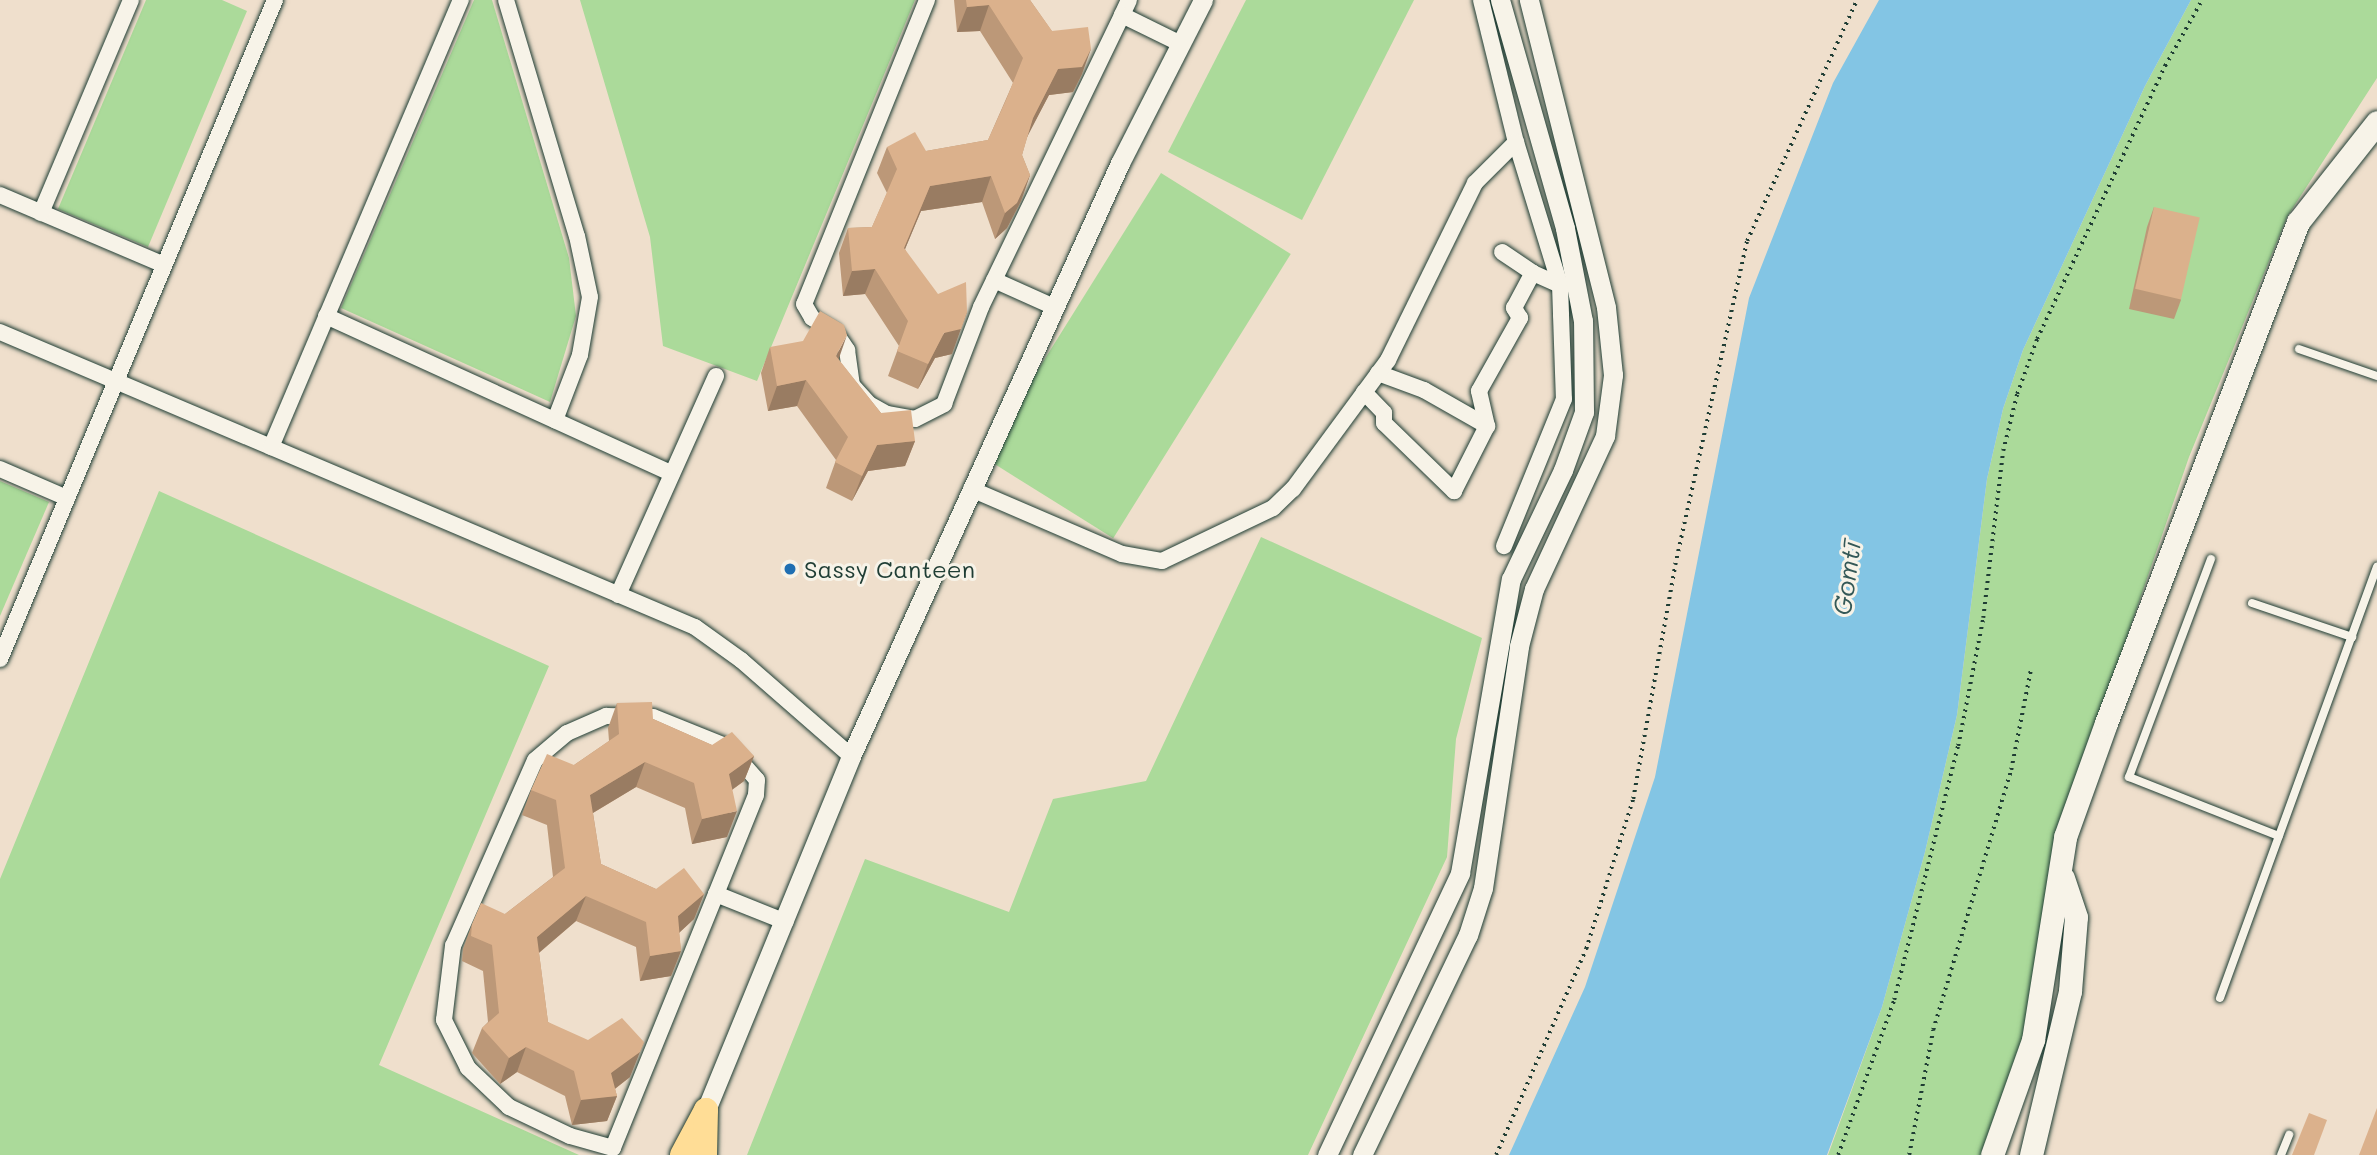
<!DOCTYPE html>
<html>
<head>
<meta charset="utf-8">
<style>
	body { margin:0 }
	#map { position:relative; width:2377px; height:1155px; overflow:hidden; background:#efdfcc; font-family:Mali,sans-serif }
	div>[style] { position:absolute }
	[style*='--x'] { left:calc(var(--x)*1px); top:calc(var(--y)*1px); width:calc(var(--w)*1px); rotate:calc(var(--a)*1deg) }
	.green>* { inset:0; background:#abda9a; transform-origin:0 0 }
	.water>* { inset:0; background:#83c5e4 }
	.path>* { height:3.5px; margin-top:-1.75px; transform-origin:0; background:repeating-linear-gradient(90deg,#1f3d34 0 2px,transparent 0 7px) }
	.roads { filter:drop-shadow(0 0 2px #1f3d34) drop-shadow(0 0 2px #1f3d34) }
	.service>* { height:8px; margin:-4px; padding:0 4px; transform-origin:4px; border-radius:4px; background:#f7f3e8 }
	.minor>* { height:16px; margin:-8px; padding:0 8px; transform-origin:8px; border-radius:8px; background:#f7f3e8 }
	.tertiary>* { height:19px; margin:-9.5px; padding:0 9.5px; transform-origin:9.5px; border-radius:9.5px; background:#f7f3e8 }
	.secondary>* { height:23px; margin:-11.5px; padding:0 11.5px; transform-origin:11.5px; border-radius:11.5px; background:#f7f3e8 }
	.primary>* { height:24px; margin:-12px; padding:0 12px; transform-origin:12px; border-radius:12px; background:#ffdd96 }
	.wall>* { inset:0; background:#bc9878 }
	.shaded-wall>* { inset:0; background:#997c62 }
	.building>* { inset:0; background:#dbb18c; transform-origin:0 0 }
	.dots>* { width:19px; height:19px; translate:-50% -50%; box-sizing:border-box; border:4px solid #f7f3e8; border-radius:50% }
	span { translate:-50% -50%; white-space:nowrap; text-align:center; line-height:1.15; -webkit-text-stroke:6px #f7f3e8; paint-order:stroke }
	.poi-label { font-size:24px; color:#1f3d34 }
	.left { translate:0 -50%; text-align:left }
	.water-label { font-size:26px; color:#335857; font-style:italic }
</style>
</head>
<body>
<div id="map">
	<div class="green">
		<div style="clip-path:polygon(146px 0,222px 0,247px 11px,148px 247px,58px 209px)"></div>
		<div style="clip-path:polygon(474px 0,492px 0,569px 258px,576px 316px,550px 402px,341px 308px)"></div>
		<div style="clip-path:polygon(580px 0,915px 0,757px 381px,663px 346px,650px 237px)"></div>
		<div style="clip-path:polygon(1246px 0,1414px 0,1302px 220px,1168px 152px)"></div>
		<div style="clip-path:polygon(2191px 0,2377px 0,2377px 78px,2287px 217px,2189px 457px,2053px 851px,2028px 1026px,1992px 1155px,1828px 1155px,1882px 1007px,1925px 852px,1957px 715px,1987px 479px,2003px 409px,2023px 350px,2145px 86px)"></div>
		<div style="left:1161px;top:173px;width:153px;height:335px;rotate:32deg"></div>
		<div style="clip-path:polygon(0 481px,49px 502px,0 616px)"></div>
		<div style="clip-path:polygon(159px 491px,549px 666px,379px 1065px,579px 1155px,0 1155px,0 879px)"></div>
		<div style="clip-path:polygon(1261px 537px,1482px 638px,1456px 739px,1447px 857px,1308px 1155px,747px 1155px,865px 859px,1009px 912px,1053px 799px,1146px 781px)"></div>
	</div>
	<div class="water">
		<div style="clip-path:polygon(1879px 0,2191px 0,2145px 86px,2023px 350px,2003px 409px,1987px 479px,1957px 715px,1925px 852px,1882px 1007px,1827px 1155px,1509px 1155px,1585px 987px,1655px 777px,1749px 298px,1833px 83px)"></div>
	</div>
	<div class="path">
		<div style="--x:1496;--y:1155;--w:225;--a:-66.4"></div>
		<div style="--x:1586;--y:949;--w:157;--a:-72.6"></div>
		<div style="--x:1633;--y:799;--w:238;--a:-79.8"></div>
		<div style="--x:1675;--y:565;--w:332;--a:-77.5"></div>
		<div style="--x:1747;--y:241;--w:265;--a:-65.5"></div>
		<div style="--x:1838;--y:1155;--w:165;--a:-70.1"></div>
		<div style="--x:1894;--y:1000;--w:262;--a:-75.9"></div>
		<div style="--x:1958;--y:746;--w:130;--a:-78.9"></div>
		<div style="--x:1983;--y:618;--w:168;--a:-83.2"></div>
		<div style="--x:2003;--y:451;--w:59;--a:-76.2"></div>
		<div style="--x:2017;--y:394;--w:59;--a:-70"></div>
		<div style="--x:2037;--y:339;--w:302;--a:-64.9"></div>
		<div style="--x:2165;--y:66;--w:76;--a:-60.7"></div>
		<div style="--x:1909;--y:1155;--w:127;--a:-79.1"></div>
		<div style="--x:1933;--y:1030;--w:271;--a:-73.3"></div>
		<div style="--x:2011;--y:770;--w:104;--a:-78.9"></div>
	</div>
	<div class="roads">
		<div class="service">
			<div style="--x:2299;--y:349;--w:83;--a:19.1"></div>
			<div style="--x:2211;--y:559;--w:233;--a:110.6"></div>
			<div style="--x:2129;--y:777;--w:161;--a:21.5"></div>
			<div style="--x:2252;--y:603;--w:106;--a:18.8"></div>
			<div style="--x:2220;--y:998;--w:459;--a:-70"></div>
			<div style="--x:2281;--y:1155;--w:22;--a:-68"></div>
		</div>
		<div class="minor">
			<div style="--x:506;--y:0;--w:246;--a:73.3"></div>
			<div style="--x:577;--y:236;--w:62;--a:78"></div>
			<div style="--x:590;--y:297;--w:59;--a:99.8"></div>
			<div style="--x:580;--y:355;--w:70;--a:111"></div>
			<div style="--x:927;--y:0;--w:328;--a:112"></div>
			<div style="--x:804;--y:304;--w:16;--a:60"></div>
			<div style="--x:812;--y:318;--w:27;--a:31"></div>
			<div style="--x:835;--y:332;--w:22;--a:56"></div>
			<div style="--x:847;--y:350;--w:35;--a:82"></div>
			<div style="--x:852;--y:385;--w:25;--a:48"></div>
			<div style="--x:869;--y:404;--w:21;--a:29"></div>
			<div style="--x:887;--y:414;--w:28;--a:10"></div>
			<div style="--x:915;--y:419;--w:33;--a:-27"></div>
			<div style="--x:944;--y:404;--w:104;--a:-69.1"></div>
			<div style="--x:981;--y:307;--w:324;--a:-64.2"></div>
			<div style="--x:1129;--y:0;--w:17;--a:115"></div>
			<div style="--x:1122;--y:15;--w:66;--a:26.2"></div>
			<div style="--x:1481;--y:0;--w:146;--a:76.2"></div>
			<div style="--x:1516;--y:142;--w:150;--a:72.9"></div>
			<div style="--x:1560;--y:285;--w:30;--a:88"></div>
			<div style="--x:1561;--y:315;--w:84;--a:88"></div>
			<div style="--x:1564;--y:399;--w:159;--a:112.2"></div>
			<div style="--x:0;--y:195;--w:178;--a:23.1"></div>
			<div style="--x:41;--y:213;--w:231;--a:-67.1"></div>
			<div style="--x:1502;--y:252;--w:37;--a:34"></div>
			<div style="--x:994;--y:280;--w:66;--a:24.2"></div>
			<div style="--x:326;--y:316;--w:380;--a:24.5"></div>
			<div style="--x:0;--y:332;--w:755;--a:23"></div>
			<div style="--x:695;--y:627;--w:57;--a:35.7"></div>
			<div style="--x:741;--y:660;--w:146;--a:41.1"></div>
			<div style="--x:1378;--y:373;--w:49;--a:20.3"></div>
			<div style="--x:1424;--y:390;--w:73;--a:29.7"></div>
			<div style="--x:1364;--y:392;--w:29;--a:46"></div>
			<div style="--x:1384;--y:413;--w:10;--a:90"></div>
			<div style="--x:1384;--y:423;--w:98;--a:44.2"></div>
			<div style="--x:1454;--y:491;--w:73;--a:-63.1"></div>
			<div style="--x:1487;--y:426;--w:36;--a:-103"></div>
			<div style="--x:1479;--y:391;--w:84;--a:-60.7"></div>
			<div style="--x:1520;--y:318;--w:12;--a:-121"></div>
			<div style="--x:1514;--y:308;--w:40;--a:-62"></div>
			<div style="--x:1533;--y:273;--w:30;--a:24"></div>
			<div style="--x:271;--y:447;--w:486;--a:-67"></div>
			<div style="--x:0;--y:469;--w:73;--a:23.4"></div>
			<div style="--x:971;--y:489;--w:164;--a:23.3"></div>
			<div style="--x:1122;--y:554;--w:41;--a:9.9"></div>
			<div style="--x:1162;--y:561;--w:123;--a:-25.5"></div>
			<div style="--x:1273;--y:508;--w:28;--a:-44"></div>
			<div style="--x:1293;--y:489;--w:160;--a:-53.6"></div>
			<div style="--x:1388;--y:360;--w:197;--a:-63.8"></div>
			<div style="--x:1475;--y:183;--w:58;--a:-45"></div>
			<div style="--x:618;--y:595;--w:240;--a:-65.9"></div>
			<div style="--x:0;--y:659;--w:714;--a:-67.35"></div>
			<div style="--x:716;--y:894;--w:274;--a:112.1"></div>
			<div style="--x:613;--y:1148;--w:45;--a:-164.4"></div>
			<div style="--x:570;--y:1136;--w:68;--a:-154.6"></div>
			<div style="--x:509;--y:1107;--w:57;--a:-136.4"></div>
			<div style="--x:468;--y:1068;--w:54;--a:-116.6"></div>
			<div style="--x:444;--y:1020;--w:75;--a:-83.1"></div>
			<div style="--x:453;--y:946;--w:203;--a:-66.2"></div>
			<div style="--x:535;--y:760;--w:42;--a:-40.2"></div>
			<div style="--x:567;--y:733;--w:43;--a:-23.6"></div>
			<div style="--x:606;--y:716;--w:47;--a:1.2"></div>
			<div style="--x:653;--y:717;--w:81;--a:21.8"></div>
			<div style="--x:728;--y:747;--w:44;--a:48.7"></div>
			<div style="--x:757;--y:780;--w:15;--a:94"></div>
			<div style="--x:756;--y:795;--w:107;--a:112"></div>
			<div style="--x:716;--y:894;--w:75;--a:21.8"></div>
		</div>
		<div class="tertiary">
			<div style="--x:706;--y:1110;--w:383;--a:-67.7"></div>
			<div style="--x:851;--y:756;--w:651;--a:-65.6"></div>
			<div style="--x:1120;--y:163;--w:183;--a:-63"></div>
			<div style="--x:1327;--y:1155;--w:312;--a:-64.7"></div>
			<div style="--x:1460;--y:873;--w:298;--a:-80.2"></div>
			<div style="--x:1511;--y:579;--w:121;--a:-64.5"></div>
			<div style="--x:1563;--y:470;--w:62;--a:-70.1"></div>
			<div style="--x:1584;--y:412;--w:91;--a:-90.6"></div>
			<div style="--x:1583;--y:321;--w:95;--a:-101"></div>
			<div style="--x:1565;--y:228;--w:237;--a:-105.9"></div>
			<div style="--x:1362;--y:1155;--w:244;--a:-64.3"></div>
			<div style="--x:1468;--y:935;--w:49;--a:-72.3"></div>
			<div style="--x:1483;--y:888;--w:245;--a:-81.5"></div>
			<div style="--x:1519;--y:646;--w:59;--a:-75.3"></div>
			<div style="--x:1534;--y:589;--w:169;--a:-65.1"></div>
			<div style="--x:1605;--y:436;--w:62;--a:-82.5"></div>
			<div style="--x:1613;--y:375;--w:68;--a:-95.9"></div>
			<div style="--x:1606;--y:307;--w:317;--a:-104.1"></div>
		</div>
		<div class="secondary">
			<div style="--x:1992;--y:1155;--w:122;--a:-70.4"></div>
			<div style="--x:2033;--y:1040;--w:206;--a:-81"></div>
			<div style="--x:2065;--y:837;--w:121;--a:-70.2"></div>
			<div style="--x:2106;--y:723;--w:537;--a:-69.03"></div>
			<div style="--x:2298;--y:222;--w:127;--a:-51.7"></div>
			<div style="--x:2031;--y:1155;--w:169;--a:-76.6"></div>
			<div style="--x:2070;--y:991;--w:74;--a:-85.4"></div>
			<div style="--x:2076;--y:917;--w:41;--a:-108.4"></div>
		</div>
		<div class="primary">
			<div style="--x:682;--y:1155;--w:51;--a:-61.9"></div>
			<div style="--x:706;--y:1110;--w:45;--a:91.3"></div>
		</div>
	</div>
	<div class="wall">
		<div style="clip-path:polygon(954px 0,1030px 0,1082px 74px,1073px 92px,1049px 95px,1028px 134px,1022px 155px,1030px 175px,1021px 201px,1007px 228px,995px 239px,982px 202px,921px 211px,905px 249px,952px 354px,935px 358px,918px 389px,888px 376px,899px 346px,865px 294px,843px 296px,839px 253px,848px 228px,872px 227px,887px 193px,877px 173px,887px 147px,926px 151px,988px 140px,1013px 83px,980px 31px,957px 32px)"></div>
		<div style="clip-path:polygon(2154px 207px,2181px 300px,2174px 319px,2129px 309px,2147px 227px)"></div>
		<div style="clip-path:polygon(770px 347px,838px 359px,881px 413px,915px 441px,905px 466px,868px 471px,852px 501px,826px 488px,836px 460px,797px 406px,768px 411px,761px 373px)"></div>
		<div style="clip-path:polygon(617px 703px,712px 745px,754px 756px,744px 781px,732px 790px,727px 837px,692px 844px,685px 808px,636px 787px,593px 813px,601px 864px,656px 889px,704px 894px,694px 919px,679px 933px,681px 951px,671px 976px,640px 981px,636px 947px,576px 921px,539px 953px,548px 1022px,630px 1077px,615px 1089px,617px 1096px,607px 1121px,572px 1125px,565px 1096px,517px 1072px,500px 1084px,472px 1053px,482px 1028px,488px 1022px,483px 971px,462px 961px,463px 949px,472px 924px,505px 914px,553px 877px,547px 825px,522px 815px,531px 790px,574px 765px,609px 741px,608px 728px)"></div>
	</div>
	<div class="shaded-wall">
		<div style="clip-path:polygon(989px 5px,980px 31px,957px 32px,967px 7px)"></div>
		<div style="clip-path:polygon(1091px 49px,1082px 74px,1073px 92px,1049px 95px,1024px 143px,1033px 118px,1058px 69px)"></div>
		<div style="clip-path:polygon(1030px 175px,1021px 201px,1007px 228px,995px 239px,1005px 213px)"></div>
		<div style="clip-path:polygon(991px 176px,982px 202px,921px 211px,895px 273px,904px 248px,930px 186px)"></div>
		<div style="clip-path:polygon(875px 269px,865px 294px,843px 296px,852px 271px)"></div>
		<div style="clip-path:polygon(967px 312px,952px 354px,935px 358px,918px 389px,928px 364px,944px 333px)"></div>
		<div style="clip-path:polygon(847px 335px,838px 361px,836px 356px)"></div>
		<div style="clip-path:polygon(806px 380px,797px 406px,768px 411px,777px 386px)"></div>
		<div style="clip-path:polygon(915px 441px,905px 466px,868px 471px,852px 501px,862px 476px,877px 445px)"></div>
		<div style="clip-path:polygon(754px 756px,744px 781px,719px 799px,729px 774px)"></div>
		<div style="clip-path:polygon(645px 762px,636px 787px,581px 820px,590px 795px)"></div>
		<div style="clip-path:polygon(737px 811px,727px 837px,692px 844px,702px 819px)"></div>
		<div style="clip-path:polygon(704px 894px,694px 919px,669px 942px,678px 916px)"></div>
		<div style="clip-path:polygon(586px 896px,576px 921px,528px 962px,537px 937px)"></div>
		<div style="clip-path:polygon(681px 951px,671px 976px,640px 981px,650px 956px)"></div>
		<div style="clip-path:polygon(644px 1042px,630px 1077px,604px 1097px,617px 1096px,607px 1121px,572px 1125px,581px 1100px,611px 1073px)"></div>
		<div style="clip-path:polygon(526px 1047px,517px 1072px,500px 1084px,509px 1058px)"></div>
	</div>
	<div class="building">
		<div style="clip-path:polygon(966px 0,1030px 0,1052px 31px,1088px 27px,1091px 49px,1082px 67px,1058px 69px,1033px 118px,1022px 155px,1030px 175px,1017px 203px,1005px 213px,991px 176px,930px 186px,904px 248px,938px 294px,966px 282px,967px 312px,961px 329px,944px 333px,928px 364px,897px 351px,908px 321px,875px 269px,852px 271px,848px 228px,872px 227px,897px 169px,887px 147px,915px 132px,926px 151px,988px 140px,1006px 100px,1023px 58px,989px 5px,967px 7px)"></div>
		<div style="left:2154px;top:207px;width:47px;height:84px;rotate:13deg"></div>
		<div style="clip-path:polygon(820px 311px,844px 325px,847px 335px,836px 356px,881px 413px,911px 410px,915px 441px,877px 445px,862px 476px,835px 462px,848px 437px,806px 380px,777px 386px,770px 347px,803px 341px)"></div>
		<div style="clip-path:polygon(652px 702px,653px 719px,712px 745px,732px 732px,754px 756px,729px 774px,737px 811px,702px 819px,694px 783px,645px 762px,590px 795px,601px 864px,656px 889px,684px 868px,704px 894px,678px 916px,681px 951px,650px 956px,646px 922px,586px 896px,537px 937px,548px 1022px,588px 1040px,622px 1018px,644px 1042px,640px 1052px,611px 1073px,617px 1096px,581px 1100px,574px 1071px,526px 1047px,509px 1058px,482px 1028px,499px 1013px,492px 945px,471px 936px,472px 924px,481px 903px,505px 914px,565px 868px,556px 800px,531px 790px,547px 754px,574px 765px,619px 734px,617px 703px)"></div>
		<div style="clip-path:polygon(2377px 1108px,2377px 1155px,2359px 1155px)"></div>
		<div style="clip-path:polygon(2309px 1113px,2327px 1120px,2314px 1155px,2292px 1155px)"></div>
	</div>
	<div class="dots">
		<div style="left:790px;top:569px;background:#1f6fb2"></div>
	</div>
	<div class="poi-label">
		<span class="left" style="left:804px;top:569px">Sassy Canteen</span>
	</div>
	<div class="water-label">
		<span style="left:1847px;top:578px;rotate:-82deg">Gomtī</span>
	</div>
</div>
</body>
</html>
